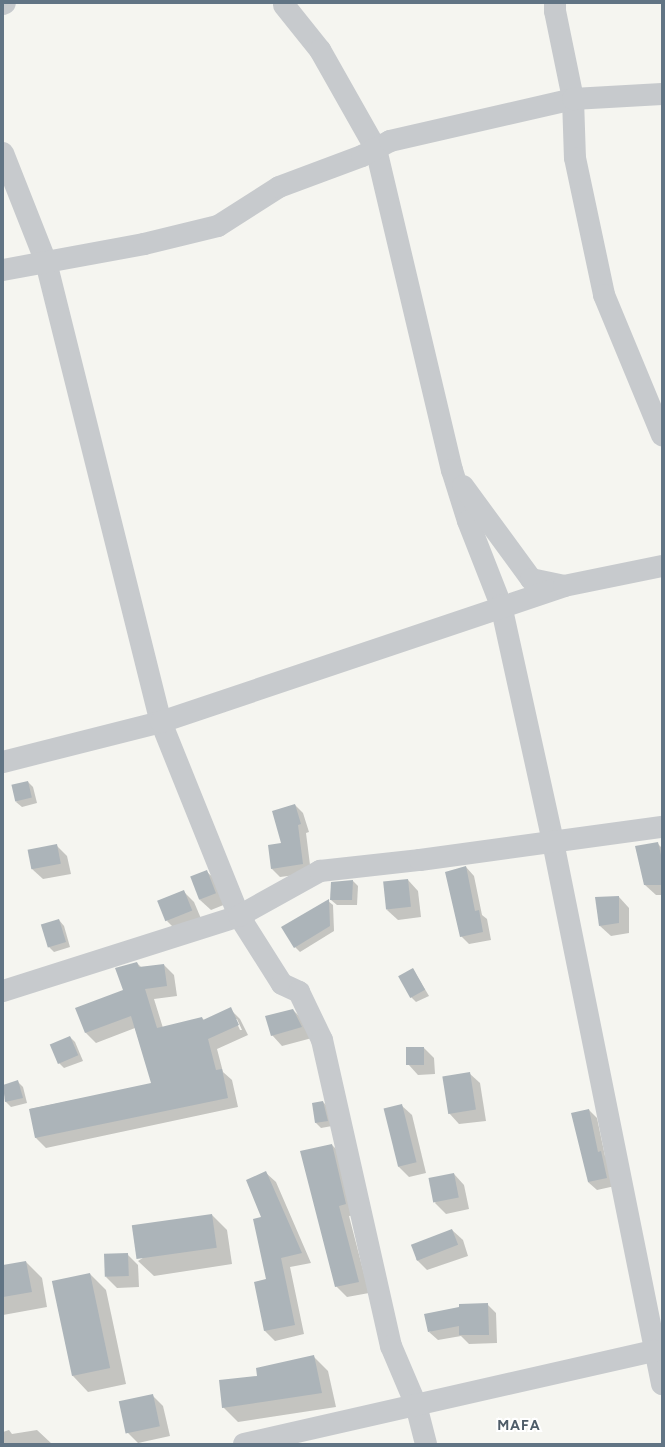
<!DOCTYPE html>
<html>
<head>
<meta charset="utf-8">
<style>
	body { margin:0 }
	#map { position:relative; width:665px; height:1447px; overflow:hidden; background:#f5f5f0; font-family:Figtree,sans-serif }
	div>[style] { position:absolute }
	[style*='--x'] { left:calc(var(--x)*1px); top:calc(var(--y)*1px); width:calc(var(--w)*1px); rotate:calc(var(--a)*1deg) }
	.shadow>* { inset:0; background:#0003 }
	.building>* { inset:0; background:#acb4b9; transform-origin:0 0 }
	.minor>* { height:22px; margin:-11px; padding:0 11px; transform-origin:11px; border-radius:11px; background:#c7cacd }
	span { translate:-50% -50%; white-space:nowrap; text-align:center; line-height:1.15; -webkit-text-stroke:4px #fff; paint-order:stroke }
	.district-label { font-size:14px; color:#4f5d69; font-weight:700; letter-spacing:1px }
	.frame { position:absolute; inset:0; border:4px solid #617484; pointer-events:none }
</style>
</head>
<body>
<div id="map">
	<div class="shadow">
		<div style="clip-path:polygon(28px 782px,33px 787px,37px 803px,22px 807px,16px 802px)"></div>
		<div style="clip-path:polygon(295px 805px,303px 813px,309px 832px,306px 833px,311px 873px,280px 877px,272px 869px)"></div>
		<div style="clip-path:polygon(657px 843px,662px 848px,662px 895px,656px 895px,645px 885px)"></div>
		<div style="clip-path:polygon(56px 845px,67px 856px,71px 874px,43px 879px,32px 869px)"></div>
		<div style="clip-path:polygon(466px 867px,474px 876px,482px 915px,487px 919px,491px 940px,469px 944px,461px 936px)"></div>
		<div style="clip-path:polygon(207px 872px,218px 882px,226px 904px,211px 910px,200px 900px)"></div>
		<div style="clip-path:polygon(408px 880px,418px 891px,421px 917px,398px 920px,387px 910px)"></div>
		<div style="clip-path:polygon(353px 881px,358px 886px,357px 905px,337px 905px,331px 900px)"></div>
		<div style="clip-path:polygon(184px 892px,194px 902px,202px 921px,177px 931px,167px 921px)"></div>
		<div style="clip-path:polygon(619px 897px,629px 908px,629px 933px,611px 936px,600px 926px)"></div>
		<div style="clip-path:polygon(328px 901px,333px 905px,334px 931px,300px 952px,295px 947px)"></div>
		<div style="clip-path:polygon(59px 920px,64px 926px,70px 947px,54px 952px,49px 947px)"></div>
		<div style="clip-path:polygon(evenodd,137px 963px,142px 968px,164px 965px,174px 975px,177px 996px,154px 999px,163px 1028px,202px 1018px,205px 1021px,230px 1009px,240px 1019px,248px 1035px,217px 1049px,223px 1072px,232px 1080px,238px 1107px,46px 1148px,36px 1138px,30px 1109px,153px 1084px,135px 1028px,96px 1043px,86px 1033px,77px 1009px,125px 991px,137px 963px,235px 1019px,237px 1019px,242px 1030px,240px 1030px,235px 1019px)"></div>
		<div style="clip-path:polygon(413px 969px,429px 996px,416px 1002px,411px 997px)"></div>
		<div style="clip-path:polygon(293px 1010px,303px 1020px,312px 1038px,282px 1046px,272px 1035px)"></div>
		<div style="clip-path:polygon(70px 1037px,75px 1042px,83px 1061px,64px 1068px,59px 1063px)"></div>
		<div style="clip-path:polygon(424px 1048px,434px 1058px,435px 1074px,418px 1075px,408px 1064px)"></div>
		<div style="clip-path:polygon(469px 1073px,480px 1083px,486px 1121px,459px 1124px,449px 1113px)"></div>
		<div style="clip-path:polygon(18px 1082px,23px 1087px,27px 1103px,11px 1107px,6px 1102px,3px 1086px)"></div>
		<div style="clip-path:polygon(323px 1102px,328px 1107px,332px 1126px,321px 1128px,316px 1123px,313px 1104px)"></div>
		<div style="clip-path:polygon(401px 1105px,412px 1115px,426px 1173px,409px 1177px,398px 1166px)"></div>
		<div style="clip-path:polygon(589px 1110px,597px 1118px,605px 1156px,609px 1160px,615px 1186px,597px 1190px,588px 1182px)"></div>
		<div style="clip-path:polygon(332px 1145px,343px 1156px,356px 1215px,349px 1216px,369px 1293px,347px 1297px,336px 1286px)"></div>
		<div style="clip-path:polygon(266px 1173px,276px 1182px,311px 1263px,290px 1267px,304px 1334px,275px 1341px,265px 1331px,255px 1283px,267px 1280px,263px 1218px)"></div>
		<div style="clip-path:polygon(454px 1174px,464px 1185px,469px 1209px,446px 1214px,435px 1203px)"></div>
		<div style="clip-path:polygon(212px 1215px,227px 1230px,232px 1264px,154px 1276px,138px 1261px)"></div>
		<div style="clip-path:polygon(452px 1230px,463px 1240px,468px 1256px,427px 1270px,416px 1259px)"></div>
		<div style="clip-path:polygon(127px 1254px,138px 1265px,139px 1287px,117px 1288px,106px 1277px)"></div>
		<div style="clip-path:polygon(26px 1262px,42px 1278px,47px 1307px,3px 1315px,3px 1266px)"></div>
		<div style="clip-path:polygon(90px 1274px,106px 1290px,126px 1384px,88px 1392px,73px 1376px)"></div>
		<div style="clip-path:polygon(487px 1304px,496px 1313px,497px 1343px,469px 1344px,461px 1336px,438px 1340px,429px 1332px)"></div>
		<div style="clip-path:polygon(313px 1356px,328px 1371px,336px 1407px,238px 1422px,223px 1407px,258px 1377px)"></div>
		<div style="clip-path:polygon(152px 1395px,163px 1406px,170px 1436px,138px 1443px,127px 1432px)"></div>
		<div style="clip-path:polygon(9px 1430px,12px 1434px,37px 1430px,52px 1444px,3px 1444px,3px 1432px)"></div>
	</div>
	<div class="building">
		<div style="left:28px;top:781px;width:17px;height:17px;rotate:77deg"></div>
		<div style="clip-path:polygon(295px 804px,301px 824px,298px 825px,303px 864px,271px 869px,268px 845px,281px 843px,272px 811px)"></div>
		<div style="clip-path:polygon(658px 842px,662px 859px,662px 885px,644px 885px,635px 846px)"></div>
		<div style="left:57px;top:844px;width:20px;height:30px;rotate:79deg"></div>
		<div style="clip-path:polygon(466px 866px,475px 911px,479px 910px,483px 932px,460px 937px,445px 872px)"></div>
		<div style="left:207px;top:870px;width:25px;height:18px;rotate:69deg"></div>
		<div style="left:408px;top:879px;width:28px;height:25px;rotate:84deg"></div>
		<div style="clip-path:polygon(353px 880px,352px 900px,330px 900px,331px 882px)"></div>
		<div style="left:184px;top:890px;width:22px;height:29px;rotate:68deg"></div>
		<div style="clip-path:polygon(619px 896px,619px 923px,599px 926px,595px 897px)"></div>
		<div style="clip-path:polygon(329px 899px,330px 926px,294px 948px,281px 927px)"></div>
		<div style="left:59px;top:919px;width:24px;height:19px;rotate:73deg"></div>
		<div style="clip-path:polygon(137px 962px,139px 967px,164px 964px,167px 986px,145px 989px,157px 1028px,202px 1017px,203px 1020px,231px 1007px,239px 1025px,208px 1039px,216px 1070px,222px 1069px,228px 1098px,35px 1138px,29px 1109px,151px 1083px,131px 1016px,85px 1033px,75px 1008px,123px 990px,115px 968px)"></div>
		<div style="left:413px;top:968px;width:25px;height:17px;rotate:61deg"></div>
		<div style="clip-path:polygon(293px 1009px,302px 1027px,271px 1036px,265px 1016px)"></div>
		<div style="left:70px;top:1036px;width:21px;height:22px;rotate:67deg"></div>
		<div style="left:406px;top:1047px;width:18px;height:18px"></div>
		<div style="left:470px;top:1072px;width:38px;height:28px;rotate:81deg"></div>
		<div style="clip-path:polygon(18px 1080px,23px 1098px,5px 1102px,3px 1085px)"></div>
		<div style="clip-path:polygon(323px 1101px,328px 1121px,315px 1123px,312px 1103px)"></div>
		<div style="left:402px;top:1104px;width:60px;height:19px;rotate:76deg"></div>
		<div style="clip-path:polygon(589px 1109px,598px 1152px,601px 1151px,607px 1178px,588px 1182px,571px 1113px)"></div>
		<div style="clip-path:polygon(332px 1144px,346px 1204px,339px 1206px,359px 1282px,335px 1287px,300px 1151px)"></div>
		<div style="clip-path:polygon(266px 1171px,302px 1253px,281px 1258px,295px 1325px,264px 1331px,254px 1282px,266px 1279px,253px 1219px,261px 1217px,246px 1180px)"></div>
		<div style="left:454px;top:1173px;width:25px;height:26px;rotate:79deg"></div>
		<div style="left:212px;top:1214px;width:34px;height:81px;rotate:82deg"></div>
		<div style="left:452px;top:1229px;width:17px;height:44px;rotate:69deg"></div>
		<div style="left:128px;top:1253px;width:23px;height:24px;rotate:88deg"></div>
		<div style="clip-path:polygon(26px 1261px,32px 1292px,3px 1297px,3px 1265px)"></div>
		<div style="left:90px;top:1273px;width:97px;height:39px;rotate:78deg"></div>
		<div style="clip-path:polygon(488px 1303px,489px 1335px,459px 1335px,459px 1326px,428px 1332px,424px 1314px,459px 1307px,459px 1304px)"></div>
		<div style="clip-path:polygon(314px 1355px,322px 1393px,222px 1408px,219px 1380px,257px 1376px,256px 1368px)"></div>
		<div style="left:153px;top:1394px;width:33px;height:35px;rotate:78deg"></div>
	</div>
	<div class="minor">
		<div style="--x:555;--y:3;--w:8;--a:90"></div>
		<div style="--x:555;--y:11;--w:90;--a:78.4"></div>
		<div style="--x:573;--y:99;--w:59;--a:88.1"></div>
		<div style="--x:575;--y:158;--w:140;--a:78"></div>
		<div style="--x:604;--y:295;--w:152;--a:67.5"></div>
		<div style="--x:3;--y:4;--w:2;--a:-27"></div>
		<div style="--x:284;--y:5;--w:58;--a:51.3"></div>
		<div style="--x:320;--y:50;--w:114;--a:60.5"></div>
		<div style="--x:376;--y:149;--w:330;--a:76.7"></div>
		<div style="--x:452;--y:470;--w:53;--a:72.6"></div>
		<div style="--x:468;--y:521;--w:90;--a:68.6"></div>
		<div style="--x:501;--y:605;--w:243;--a:77.6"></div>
		<div style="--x:553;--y:842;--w:553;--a:78.63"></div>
		<div style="--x:3;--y:153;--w:117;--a:68.5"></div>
		<div style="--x:46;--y:262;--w:474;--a:76"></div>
		<div style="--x:161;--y:722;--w:209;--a:68.1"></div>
		<div style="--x:239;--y:916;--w:80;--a:57.7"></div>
		<div style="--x:282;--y:984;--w:19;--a:25"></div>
		<div style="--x:299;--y:992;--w:53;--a:64.4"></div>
		<div style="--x:322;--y:1040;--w:314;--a:77.3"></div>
		<div style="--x:391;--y:1346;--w:64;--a:67"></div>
		<div style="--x:416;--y:1405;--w:40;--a:75.6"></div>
		<div style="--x:3;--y:270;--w:143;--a:-10.4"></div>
		<div style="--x:144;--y:244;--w:76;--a:-13.7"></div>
		<div style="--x:218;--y:226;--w:72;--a:-32.6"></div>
		<div style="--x:279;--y:187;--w:89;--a:-20.5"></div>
		<div style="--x:362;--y:156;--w:32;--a:-28"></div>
		<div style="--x:390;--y:141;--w:188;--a:-12.9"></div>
		<div style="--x:573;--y:99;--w:89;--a:-3.2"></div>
		<div style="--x:463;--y:486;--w:115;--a:53.8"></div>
		<div style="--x:531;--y:579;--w:33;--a:12"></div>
		<div style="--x:3;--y:762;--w:163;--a:-14.2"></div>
		<div style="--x:161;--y:722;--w:425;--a:-18.6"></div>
		<div style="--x:564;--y:586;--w:100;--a:-11.5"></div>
		<div style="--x:3;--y:991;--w:248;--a:-17.6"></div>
		<div style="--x:239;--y:916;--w:93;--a:-29.1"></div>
		<div style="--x:320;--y:871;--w:101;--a:-6.3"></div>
		<div style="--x:420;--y:860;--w:244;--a:-7.8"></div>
		<div style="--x:244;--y:1444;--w:421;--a:-12.8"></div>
	</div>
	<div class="district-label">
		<span style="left:519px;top:1426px">MAFA</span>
	</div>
	<div class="frame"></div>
</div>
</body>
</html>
